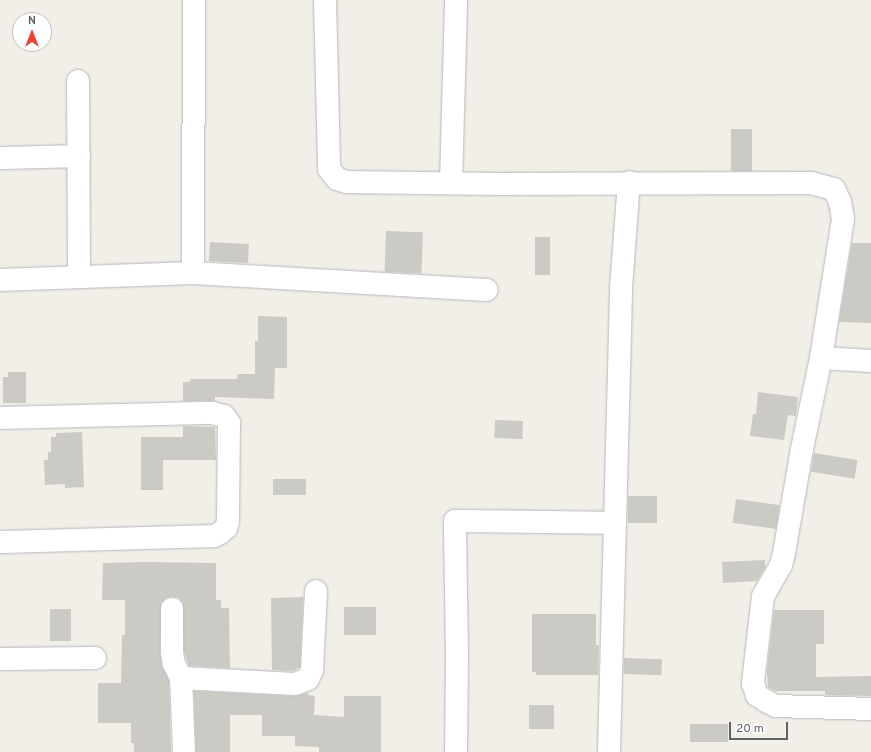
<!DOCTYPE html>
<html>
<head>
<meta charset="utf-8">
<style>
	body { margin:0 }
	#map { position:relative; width:871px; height:752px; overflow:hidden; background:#f1efe8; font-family:Overpass,sans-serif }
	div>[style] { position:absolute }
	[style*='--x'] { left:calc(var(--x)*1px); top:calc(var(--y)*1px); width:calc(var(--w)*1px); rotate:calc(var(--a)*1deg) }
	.building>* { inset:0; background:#cccac5; transform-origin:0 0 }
	.roads { filter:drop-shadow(0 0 1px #b5b8bc) drop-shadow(0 0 1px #b5b8bc) }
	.minor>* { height:22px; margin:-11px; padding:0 11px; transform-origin:11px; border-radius:11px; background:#fff }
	span { translate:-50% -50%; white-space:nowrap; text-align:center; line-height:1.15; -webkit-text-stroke:4px #fff; paint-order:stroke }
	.north { position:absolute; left:12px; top:12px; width:40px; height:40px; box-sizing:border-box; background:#fff; border:1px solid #bfc1c3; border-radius:50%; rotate:0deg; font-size:11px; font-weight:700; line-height:16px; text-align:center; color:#5f6368 }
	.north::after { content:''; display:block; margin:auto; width:14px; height:18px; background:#ea4335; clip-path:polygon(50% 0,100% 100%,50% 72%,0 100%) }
	.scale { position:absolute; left:729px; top:722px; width:59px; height:18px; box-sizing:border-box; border:2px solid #5f6368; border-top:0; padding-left:5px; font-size:12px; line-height:14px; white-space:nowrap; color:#5f6368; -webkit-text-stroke:3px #fff; paint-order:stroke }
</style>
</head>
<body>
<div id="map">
	<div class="building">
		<div style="left:731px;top:129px;width:21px;height:42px"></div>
		<div style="left:386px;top:231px;width:37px;height:41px;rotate:2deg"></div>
		<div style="left:535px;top:237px;width:15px;height:38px"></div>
		<div style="left:210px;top:242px;width:39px;height:19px;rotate:3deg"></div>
		<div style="clip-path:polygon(852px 243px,871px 243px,871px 323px,839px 322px)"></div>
		<div style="clip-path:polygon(258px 316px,287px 317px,287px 368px,275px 368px,274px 399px,215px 397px,215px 401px,183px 401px,183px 382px,190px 382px,190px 379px,237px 379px,238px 374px,255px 374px,255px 341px,258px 341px)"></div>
		<div style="clip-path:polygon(8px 372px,26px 372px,26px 403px,3px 403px,3px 377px,8px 377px)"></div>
		<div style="clip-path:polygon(758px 392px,798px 397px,796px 416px,788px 415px,784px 440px,750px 436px,753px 414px,756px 414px)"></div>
		<div style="left:495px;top:420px;width:28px;height:18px;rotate:2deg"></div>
		<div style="clip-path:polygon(183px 426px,215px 427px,216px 460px,163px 460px,163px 490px,141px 490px,141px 437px,183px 437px)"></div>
		<div style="clip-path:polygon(82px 432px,84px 487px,65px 488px,65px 484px,45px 485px,44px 460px,48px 460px,48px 452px,51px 452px,51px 437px,56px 437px,56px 433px)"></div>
		<div style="left:814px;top:453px;width:44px;height:19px;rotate:9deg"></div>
		<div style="left:273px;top:479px;width:33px;height:16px"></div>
		<div style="left:628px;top:496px;width:29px;height:27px"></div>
		<div style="left:736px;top:499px;width:44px;height:24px;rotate:8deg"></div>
		<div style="clip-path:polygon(765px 560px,765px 568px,757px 581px,723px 583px,722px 562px)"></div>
		<div style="clip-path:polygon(145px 562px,216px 563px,216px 600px,221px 600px,221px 608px,229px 608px,230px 668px,189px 666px,184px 651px,183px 603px,179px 598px,172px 597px,166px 598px,161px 603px,160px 652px,162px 666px,169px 681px,171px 752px,134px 752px,134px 743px,131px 743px,131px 723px,98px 723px,98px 683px,121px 683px,122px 635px,125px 635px,125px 600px,102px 600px,103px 563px)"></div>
		<div style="clip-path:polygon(303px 597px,300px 667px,293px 671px,272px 670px,271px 598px)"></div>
		<div style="left:344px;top:607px;width:32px;height:28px"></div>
		<div style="left:50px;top:609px;width:21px;height:32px"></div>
		<div style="clip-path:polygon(774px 610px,824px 610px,824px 644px,816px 644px,816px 677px,871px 676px,871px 696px,825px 695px,825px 691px,775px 691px,768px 687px,767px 671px)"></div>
		<div style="clip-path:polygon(532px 614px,596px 614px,596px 645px,599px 645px,598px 675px,536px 675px,536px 672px,532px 672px)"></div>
		<div style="left:624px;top:658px;width:38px;height:16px;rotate:2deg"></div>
		<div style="clip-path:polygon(194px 691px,294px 696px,308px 693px,308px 695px,315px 696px,314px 715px,344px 717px,344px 696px,381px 696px,381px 752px,319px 752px,319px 747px,295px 746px,295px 736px,262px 736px,262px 715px,230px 715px,230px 752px,196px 752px)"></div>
		<div style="left:529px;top:705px;width:25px;height:24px"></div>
		<div style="left:690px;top:724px;width:38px;height:18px"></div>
	</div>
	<div class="roads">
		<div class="minor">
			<div style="--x:325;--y:0;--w:169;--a:88.6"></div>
			<div style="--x:329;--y:169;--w:13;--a:51"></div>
			<div style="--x:337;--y:179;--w:10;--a:17"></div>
			<div style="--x:347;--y:182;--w:150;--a:0.8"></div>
			<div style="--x:497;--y:184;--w:314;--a:-0.2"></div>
			<div style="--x:811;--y:183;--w:24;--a:15"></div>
			<div style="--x:834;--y:189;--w:14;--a:65"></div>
			<div style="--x:840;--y:202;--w:17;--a:80"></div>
			<div style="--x:843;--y:219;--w:141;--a:99"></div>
			<div style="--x:821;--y:358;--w:50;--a:3.4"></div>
			<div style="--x:78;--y:81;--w:195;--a:89.7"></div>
			<div style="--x:0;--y:158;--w:79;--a:-1.5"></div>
			<div style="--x:451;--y:183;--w:183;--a:-88.4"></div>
			<div style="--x:193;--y:273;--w:273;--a:-89.8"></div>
			<div style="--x:0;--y:280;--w:193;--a:-2.1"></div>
			<div style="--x:193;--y:273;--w:294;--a:3.3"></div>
			<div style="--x:821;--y:358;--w:93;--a:101.8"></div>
			<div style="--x:802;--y:449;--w:106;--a:99.8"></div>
			<div style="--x:784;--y:553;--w:12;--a:104"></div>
			<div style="--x:781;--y:565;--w:36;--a:120"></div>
			<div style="--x:763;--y:596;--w:88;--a:96.6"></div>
			<div style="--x:753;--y:683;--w:13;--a:72"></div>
			<div style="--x:757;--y:695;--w:11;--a:34"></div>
			<div style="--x:766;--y:701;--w:11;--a:27"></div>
			<div style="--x:776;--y:706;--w:95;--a:1.8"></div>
			<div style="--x:0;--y:418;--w:212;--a:-1.4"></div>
			<div style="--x:212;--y:413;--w:12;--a:14"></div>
			<div style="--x:224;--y:416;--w:9;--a:54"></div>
			<div style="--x:229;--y:423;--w:98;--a:90.6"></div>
			<div style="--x:228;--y:521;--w:7;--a:106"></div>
			<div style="--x:226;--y:528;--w:8;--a:140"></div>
			<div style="--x:220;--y:533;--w:7;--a:153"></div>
			<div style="--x:214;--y:536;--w:214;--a:178.4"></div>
			<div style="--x:172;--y:609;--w:43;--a:90"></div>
			<div style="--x:172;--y:652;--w:12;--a:81"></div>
			<div style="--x:174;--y:664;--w:16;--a:63"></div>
			<div style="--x:0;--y:659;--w:95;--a:-0.6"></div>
			<div style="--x:184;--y:752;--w:74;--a:-92.3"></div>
			<div style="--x:181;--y:678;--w:114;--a:3"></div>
			<div style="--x:295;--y:684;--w:14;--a:-21"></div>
			<div style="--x:308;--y:679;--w:10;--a:-66"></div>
			<div style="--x:312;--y:670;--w:79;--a:-87.1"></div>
			<div style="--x:456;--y:752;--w:97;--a:-89.4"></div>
			<div style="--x:457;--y:655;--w:134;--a:-90.9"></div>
			<div style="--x:455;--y:521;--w:159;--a:0.7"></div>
			<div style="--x:609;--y:752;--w:464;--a:-88.5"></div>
			<div style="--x:621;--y:288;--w:106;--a:-85.7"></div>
		</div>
	</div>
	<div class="north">N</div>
	<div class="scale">20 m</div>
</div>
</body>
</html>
